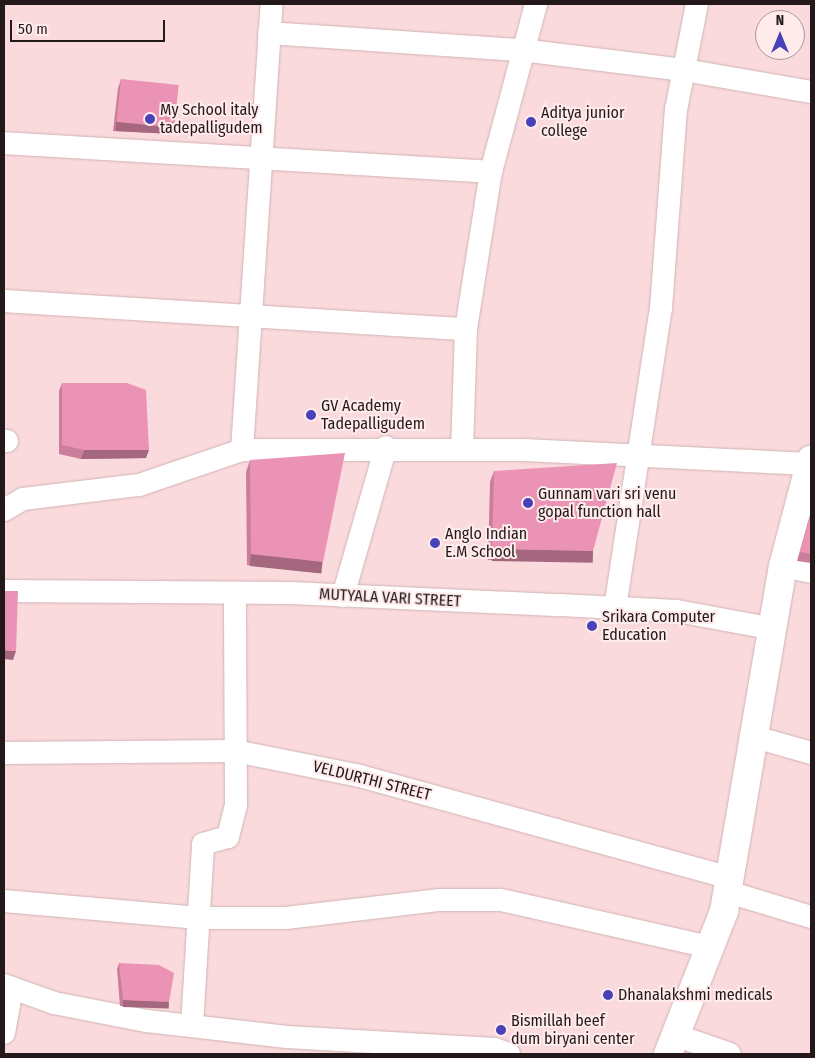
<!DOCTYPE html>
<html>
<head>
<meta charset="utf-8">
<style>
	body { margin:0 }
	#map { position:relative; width:815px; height:1058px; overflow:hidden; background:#fadadc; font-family:"Fira Sans Condensed",sans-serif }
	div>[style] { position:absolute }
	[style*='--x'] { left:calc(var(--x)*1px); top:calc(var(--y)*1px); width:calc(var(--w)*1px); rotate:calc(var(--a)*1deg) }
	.roads { filter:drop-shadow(0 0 1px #d2b3b4) drop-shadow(0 0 1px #d2b3b4) }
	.minor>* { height:22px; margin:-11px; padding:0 11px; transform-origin:11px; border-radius:11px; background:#fff }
	.tertiary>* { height:28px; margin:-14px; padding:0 14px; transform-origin:14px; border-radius:14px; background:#fff }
	.wall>* { inset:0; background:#ca7e9b }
	.shaded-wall>* { inset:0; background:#a4677e; transform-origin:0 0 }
	.building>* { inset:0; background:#eb93b4; transform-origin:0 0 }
	.dots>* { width:14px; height:14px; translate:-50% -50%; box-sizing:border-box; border:2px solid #ffebec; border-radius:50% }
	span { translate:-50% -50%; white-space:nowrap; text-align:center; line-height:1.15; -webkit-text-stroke:4px #ffebec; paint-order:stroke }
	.poi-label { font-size:16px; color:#24191a }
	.left { translate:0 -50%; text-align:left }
	.street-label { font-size:16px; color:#24191a }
	.frame { position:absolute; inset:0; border:5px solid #24191a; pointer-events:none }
	.north { position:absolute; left:755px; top:10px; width:50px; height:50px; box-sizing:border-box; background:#ffebec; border:1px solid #a79798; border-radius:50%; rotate:0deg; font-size:14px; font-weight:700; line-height:20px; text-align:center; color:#24191a }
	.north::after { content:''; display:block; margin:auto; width:18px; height:22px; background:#4941b7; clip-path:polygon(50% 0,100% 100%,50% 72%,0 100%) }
	.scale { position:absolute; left:10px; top:20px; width:155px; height:22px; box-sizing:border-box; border:2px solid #24191a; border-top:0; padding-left:6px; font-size:15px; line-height:18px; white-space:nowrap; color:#24191a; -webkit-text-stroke:4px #ffebec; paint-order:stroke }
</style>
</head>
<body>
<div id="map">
	<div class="roads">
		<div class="minor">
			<div style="--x:269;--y:33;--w:253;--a:3.9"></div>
			<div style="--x:521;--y:50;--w:164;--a:7"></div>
			<div style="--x:684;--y:70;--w:129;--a:9.8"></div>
			<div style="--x:4;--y:143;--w:488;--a:3.4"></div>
			<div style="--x:4;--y:301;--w:463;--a:3.5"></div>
			<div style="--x:4;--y:441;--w:3;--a:0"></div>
			<div style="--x:242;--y:450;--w:447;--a:-86.2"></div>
			<div style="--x:462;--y:450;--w:121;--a:-88.1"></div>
			<div style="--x:466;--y:329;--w:159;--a:-81"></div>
			<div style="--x:491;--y:172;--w:174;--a:-75"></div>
			<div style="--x:4;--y:510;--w:22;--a:-30"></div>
			<div style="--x:23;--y:499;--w:117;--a:-6.9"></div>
			<div style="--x:139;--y:485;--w:109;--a:-18.8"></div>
			<div style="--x:242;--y:450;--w:282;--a:0"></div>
			<div style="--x:524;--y:450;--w:285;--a:2.8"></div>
			<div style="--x:783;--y:566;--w:29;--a:12"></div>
			<div style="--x:4;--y:591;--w:287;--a:0.4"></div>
			<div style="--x:291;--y:593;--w:269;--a:2.6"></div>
			<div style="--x:560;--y:605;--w:117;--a:2.9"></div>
			<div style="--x:677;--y:611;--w:99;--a:10.5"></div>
			<div style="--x:343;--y:596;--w:155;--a:-73.9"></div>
			<div style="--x:615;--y:608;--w:304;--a:-81.3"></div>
			<div style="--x:661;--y:308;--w:199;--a:-85.7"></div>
			<div style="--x:676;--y:110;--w:108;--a:-78.8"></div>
			<div style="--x:755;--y:737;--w:58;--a:15.9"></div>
			<div style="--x:4;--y:753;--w:231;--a:-0.5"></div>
			<div style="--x:235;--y:751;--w:127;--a:11.3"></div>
			<div style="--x:360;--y:776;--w:384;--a:15.4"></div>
			<div style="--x:728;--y:892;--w:87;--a:16.8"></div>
			<div style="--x:4;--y:901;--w:196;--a:5"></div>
			<div style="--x:199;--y:918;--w:87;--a:0"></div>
			<div style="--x:286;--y:918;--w:155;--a:-6.7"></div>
			<div style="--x:440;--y:900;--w:61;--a:0"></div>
			<div style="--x:501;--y:900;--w:214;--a:12.7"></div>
			<div style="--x:4;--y:985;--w:53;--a:19.8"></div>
			<div style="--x:54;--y:1003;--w:95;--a:11"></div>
			<div style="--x:147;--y:1021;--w:141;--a:6.5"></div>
			<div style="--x:287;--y:1037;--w:208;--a:3.3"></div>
			<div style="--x:495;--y:1049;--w:15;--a:20"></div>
			<div style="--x:192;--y:1026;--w:182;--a:-86.5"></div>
			<div style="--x:203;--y:844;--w:26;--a:-16"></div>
			<div style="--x:228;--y:837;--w:33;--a:-76"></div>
			<div style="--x:236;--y:805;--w:212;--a:-90.3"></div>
			<div style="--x:4;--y:1033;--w:46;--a:-79.9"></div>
			<div style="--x:675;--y:1035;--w:58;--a:19.1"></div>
		</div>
		<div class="tertiary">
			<div style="--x:668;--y:1054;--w:154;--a:-68.6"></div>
			<div style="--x:724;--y:911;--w:350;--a:-80.3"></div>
			<div style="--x:783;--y:566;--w:110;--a:-75.2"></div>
		</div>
	</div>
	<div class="wall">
		<div style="clip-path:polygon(121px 79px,175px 125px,172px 134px,113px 131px,118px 88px)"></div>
		<div style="clip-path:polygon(62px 383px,146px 458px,81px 459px,59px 454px,59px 391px)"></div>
		<div style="clip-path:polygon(250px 460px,319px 573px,247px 565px,246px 472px)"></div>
		<div style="clip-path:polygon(494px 471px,593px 551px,589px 562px,488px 560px,490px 482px)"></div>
		<div style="clip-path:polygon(811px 511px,811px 563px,797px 561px)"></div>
		<div style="clip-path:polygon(119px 963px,169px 1002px,167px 1008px,120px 1006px,117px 969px)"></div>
	</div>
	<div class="shaded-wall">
		<div style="left:116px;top:122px;width:59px;height:9px;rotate:3deg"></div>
		<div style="clip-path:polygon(84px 450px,149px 450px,146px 458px,81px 459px)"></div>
		<div style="left:492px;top:549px;width:101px;height:12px;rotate:1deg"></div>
		<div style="left:251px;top:554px;width:72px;height:12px;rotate:6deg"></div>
		<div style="clip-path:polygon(4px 650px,16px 651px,13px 660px,4px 659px)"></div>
		<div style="left:123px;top:1000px;width:46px;height:7px;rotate:2deg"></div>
	</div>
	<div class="building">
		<div style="left:121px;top:79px;width:58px;height:43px;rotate:6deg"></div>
		<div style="clip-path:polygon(62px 383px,127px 383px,146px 390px,149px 450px,84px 450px,62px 445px)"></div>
		<div style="clip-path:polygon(345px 453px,323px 562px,251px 554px,250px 460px)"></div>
		<div style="clip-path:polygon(617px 463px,593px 551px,492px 549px,494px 471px)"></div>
		<div style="clip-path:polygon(811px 512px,811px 554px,800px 552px)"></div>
		<div style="clip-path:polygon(4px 591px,18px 591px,16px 651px,4px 650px)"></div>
		<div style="clip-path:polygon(119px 963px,159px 965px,174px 973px,169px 1002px,123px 1000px)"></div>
	</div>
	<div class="dots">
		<div style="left:150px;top:119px;background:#4941b7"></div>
		<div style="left:531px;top:122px;background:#4941b7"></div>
		<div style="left:311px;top:415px;background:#4941b7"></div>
		<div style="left:528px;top:503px;background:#4941b7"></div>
		<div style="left:435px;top:543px;background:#4941b7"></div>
		<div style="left:592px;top:626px;background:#4941b7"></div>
		<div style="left:608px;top:995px;background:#4941b7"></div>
		<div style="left:501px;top:1030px;background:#4941b7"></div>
	</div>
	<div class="poi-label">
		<span class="left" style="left:160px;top:119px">My School italy<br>tadepalligudem</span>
		<span class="left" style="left:541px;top:122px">Aditya junior<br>college</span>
		<span class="left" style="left:321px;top:415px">GV Academy<br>Tadepalligudem</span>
		<span class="left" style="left:538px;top:503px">Gunnam vari sri venu<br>gopal function hall</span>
		<span class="left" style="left:445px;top:543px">Anglo Indian<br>E.M School</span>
		<span class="left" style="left:602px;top:626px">Srikara Computer<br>Education</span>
		<span class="left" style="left:618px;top:995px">Dhanalakshmi medicals</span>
		<span class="left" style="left:511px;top:1030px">Bismillah beef<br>dum biryani center</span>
	</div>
	<div class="street-label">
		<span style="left:390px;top:598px;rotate:3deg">MUTYALA VARI STREET</span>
		<span style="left:372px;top:781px;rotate:14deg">VELDURTHI STREET</span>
	</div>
	<div class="frame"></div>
	<div class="north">N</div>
	<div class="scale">50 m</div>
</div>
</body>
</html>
